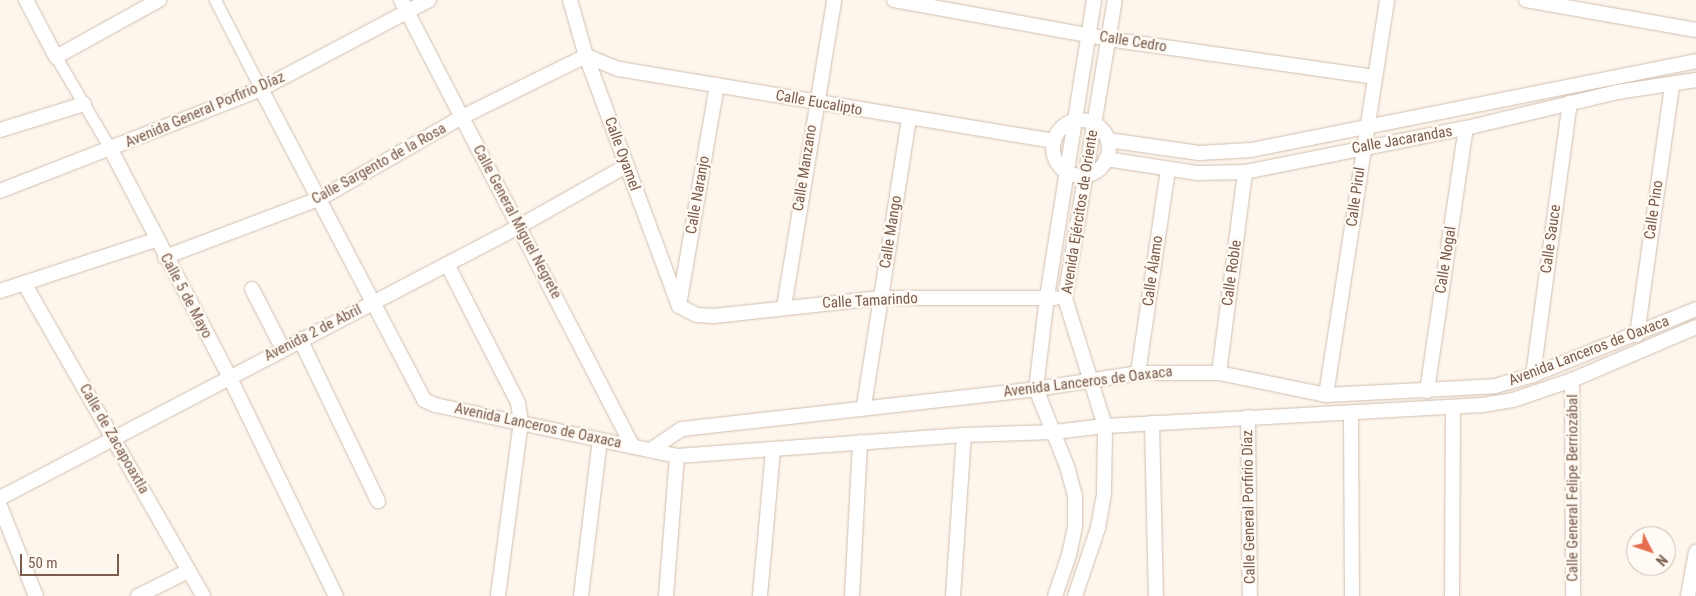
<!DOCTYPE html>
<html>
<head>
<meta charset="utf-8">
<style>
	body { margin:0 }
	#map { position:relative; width:1696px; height:596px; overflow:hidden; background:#fdf6ec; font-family:"Roboto Condensed",sans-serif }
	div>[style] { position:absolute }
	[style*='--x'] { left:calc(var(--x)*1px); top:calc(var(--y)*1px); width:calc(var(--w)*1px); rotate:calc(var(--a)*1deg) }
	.roads { filter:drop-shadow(0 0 1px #d1beb0) drop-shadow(0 0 1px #d1beb0) }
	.pedestrian>* { height:11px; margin:-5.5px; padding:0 5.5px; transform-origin:5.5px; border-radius:5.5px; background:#fff }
	.minor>* { height:14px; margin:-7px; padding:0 7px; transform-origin:7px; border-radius:7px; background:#fff }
	.minor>.ring { margin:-7px; padding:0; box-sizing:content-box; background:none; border:14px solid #fff; border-radius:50% }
	span { translate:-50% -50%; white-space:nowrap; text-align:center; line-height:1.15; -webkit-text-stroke:4.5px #fffaf3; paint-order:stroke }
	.street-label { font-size:15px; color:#7a5c4d }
	.north { position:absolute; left:1626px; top:526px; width:50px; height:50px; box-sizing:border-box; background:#fffaf3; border:1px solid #cabbb1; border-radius:50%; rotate:131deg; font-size:14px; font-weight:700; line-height:20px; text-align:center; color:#7a5c4d }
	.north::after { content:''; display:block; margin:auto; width:18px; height:22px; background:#e76f51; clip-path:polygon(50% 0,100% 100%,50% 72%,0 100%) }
	.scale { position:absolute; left:20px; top:554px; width:99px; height:22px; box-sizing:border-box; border:2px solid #7a5c4d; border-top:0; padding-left:6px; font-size:15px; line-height:18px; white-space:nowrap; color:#7a5c4d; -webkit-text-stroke:4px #fffaf3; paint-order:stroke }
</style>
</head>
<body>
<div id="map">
	<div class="roads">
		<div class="pedestrian">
			<div style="--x:215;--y:0;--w:100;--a:62.7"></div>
			<div style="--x:56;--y:57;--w:108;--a:59.4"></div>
		</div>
		<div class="minor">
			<div style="--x:26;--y:0;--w:64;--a:62.2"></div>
			<div style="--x:56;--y:57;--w:118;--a:-29"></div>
			<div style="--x:401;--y:0;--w:501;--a:62.57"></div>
			<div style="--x:570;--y:0;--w:58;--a:74.1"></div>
			<div style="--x:586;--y:56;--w:267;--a:69.6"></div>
			<div style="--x:894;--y:0;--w:218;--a:10.3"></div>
			<div style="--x:1108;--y:39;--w:269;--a:8.1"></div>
			<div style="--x:1526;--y:0;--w:173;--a:10"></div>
			<div style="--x:261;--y:89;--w:351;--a:62.3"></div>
			<div style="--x:424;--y:400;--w:12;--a:24"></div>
			<div style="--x:435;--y:405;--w:247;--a:11.9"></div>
			<div style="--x:677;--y:456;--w:288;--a:-4.2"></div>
			<div style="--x:964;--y:435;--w:90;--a:-1.9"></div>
			<div style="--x:1054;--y:432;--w:51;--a:-6.7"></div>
			<div style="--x:1105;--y:426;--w:378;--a:-3.2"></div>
			<div style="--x:1482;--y:405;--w:31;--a:-9"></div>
			<div style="--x:1513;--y:400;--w:62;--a:-18.7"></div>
			<div style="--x:1572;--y:380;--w:135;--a:-23.1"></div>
			<div class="ring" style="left:1053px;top:120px;width:42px;height:42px"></div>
			<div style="--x:0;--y:130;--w:88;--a:-17.2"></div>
			<div style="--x:1108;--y:140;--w:92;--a:8.1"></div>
			<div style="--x:1199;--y:153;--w:52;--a:-3.3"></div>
			<div style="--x:1251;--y:150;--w:454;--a:-11.3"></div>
			<div style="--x:111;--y:150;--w:255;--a:62.4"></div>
			<div style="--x:229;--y:376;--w:245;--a:64.1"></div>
			<div style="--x:1106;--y:159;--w:93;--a:8.7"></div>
			<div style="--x:1198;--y:173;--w:47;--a:-1.2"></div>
			<div style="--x:1245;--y:172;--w:225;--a:-11.3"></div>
			<div style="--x:1466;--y:128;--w:155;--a:-13.4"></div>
			<div style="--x:1617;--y:92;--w:80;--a:-8.6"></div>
			<div style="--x:0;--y:191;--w:280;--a:-21.3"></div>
			<div style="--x:261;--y:89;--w:190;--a:-27.9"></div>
			<div style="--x:165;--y:257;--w:167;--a:-20.7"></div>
			<div style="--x:321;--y:198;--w:163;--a:-29.9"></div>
			<div style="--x:462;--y:117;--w:138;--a:-26.2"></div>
			<div style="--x:586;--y:56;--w:35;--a:22"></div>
			<div style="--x:619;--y:69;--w:441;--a:9.4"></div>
			<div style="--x:447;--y:264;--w:156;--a:62.9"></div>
			<div style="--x:518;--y:403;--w:18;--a:81"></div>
			<div style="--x:521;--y:421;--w:177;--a:97.5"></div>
			<div style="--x:24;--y:283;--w:361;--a:60.2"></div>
			<div style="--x:252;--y:289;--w:68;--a:62.7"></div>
			<div style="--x:0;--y:291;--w:163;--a:-18.2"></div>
			<div style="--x:679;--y:305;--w:223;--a:-80.2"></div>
			<div style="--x:679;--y:306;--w:20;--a:27"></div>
			<div style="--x:697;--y:315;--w:17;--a:3"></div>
			<div style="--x:714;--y:316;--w:168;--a:-6.2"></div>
			<div style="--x:881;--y:298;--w:174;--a:0"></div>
			<div style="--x:784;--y:307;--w:311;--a:-80.7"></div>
			<div style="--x:1637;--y:335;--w:252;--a:-82"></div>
			<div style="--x:300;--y:339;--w:180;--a:64.3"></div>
			<div style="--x:1138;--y:373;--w:206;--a:-81.6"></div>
			<div style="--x:1219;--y:373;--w:203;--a:-82.6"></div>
			<div style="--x:1533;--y:375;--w:275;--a:-82.3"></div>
			<div style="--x:1572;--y:380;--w:216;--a:89.7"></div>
			<div style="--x:1427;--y:391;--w:266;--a:-81.6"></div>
			<div style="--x:1326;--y:395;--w:400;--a:-81.2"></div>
			<div style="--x:864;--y:406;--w:291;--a:-81.1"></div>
			<div style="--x:1351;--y:413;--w:183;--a:89.7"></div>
			<div style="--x:1248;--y:417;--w:179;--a:89.4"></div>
			<div style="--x:1152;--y:423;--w:173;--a:88.7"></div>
			<div style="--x:652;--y:449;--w:36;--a:-34"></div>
			<div style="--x:682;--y:429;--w:356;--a:-6.4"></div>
			<div style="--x:1036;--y:389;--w:103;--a:-8.9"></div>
			<div style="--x:1138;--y:373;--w:81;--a:0"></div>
			<div style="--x:1219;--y:373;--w:109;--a:11.6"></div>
			<div style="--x:1326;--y:395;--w:169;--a:-3"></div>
			<div style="--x:1495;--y:386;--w:40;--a:-16"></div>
			<div style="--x:1533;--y:375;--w:176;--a:-22"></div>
			<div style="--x:0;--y:498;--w:587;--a:-27.61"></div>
			<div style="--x:520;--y:226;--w:122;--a:-29.5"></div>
			<div style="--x:0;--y:506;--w:97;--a:68.2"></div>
			<div style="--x:138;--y:596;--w:56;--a:-26.6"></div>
			<div style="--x:581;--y:596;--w:157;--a:-83.1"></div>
			<div style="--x:666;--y:596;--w:140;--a:-85.5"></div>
			<div style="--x:760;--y:596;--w:147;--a:-84.9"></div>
			<div style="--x:852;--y:596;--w:154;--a:-87"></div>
			<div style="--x:953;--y:596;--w:161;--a:-86.1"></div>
			<div style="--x:1055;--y:596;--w:43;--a:-71.1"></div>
			<div style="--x:1069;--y:555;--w:30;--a:-78"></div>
			<div style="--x:1075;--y:526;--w:30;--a:-90"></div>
			<div style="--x:1075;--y:496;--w:28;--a:-105"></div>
			<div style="--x:1068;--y:469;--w:86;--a:-111.8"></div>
			<div style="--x:1036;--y:389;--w:93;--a:-83.2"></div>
			<div style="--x:1047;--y:297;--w:301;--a:-81"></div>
			<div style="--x:1075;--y:596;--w:72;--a:-71.3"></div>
			<div style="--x:1098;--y:528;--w:36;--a:-80"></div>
			<div style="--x:1104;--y:493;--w:67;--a:-89.1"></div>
			<div style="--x:1105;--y:426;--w:134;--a:-107.4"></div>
			<div style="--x:1065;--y:298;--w:302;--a:-80.5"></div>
			<div style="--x:1452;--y:596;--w:188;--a:-89.7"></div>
			<div style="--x:1688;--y:596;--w:45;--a:-79.7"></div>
		</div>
	</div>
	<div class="street-label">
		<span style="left:1133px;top:42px;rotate:9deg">Calle Cedro</span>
		<span style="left:819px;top:103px;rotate:10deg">Calle Eucalipto</span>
		<span style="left:205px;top:110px;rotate:-23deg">Avenida General Porfirio Díaz</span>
		<span style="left:1402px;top:140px;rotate:-10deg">Calle Jacarandas</span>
		<span style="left:622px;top:154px;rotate:70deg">Calle Oyamel</span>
		<span style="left:379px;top:164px;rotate:-29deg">Calle Sargento de la Rosa</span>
		<span style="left:805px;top:168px;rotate:-81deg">Calle Manzano</span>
		<span style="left:698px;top:195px;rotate:-80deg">Calle Naranjo</span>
		<span style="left:1356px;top:197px;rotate:-82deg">Calle Pirul</span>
		<span style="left:1654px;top:210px;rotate:-82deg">Calle Pino</span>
		<span style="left:1080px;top:212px;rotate:-81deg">Avenida Ejércitos de Oriente</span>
		<span style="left:517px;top:222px;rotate:62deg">Calle General Miguel Negrete</span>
		<span style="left:891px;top:232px;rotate:-81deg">Calle Mango</span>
		<span style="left:1551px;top:239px;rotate:-82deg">Calle Sauce</span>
		<span style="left:1446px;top:260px;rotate:-81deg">Calle Nogal</span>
		<span style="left:1153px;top:271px;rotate:-82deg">Calle Álamo</span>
		<span style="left:1232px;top:273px;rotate:-82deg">Calle Roble</span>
		<span style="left:186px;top:296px;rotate:62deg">Calle 5 de Mayo</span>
		<span style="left:870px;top:301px;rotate:-3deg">Calle Tamarindo</span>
		<span style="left:313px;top:333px;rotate:-27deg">Avenida 2 de Abril</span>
		<span style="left:1589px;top:351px;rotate:-21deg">Avenida Lanceros de Oaxaca</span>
		<span style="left:1088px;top:382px;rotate:-7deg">Avenida Lanceros de Oaxaca</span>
		<span style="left:538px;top:426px;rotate:12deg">Avenida Lanceros de Oaxaca</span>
		<span style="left:114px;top:439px;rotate:60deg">Calle de Zacapoaxtla</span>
		<span style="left:1573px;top:488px;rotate:-90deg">Calle General Felipe Berriozábal</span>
		<span style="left:1249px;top:507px;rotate:-91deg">Calle General Porfirio Díaz</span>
	</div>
	<div class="north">N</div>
	<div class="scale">50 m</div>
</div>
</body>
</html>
